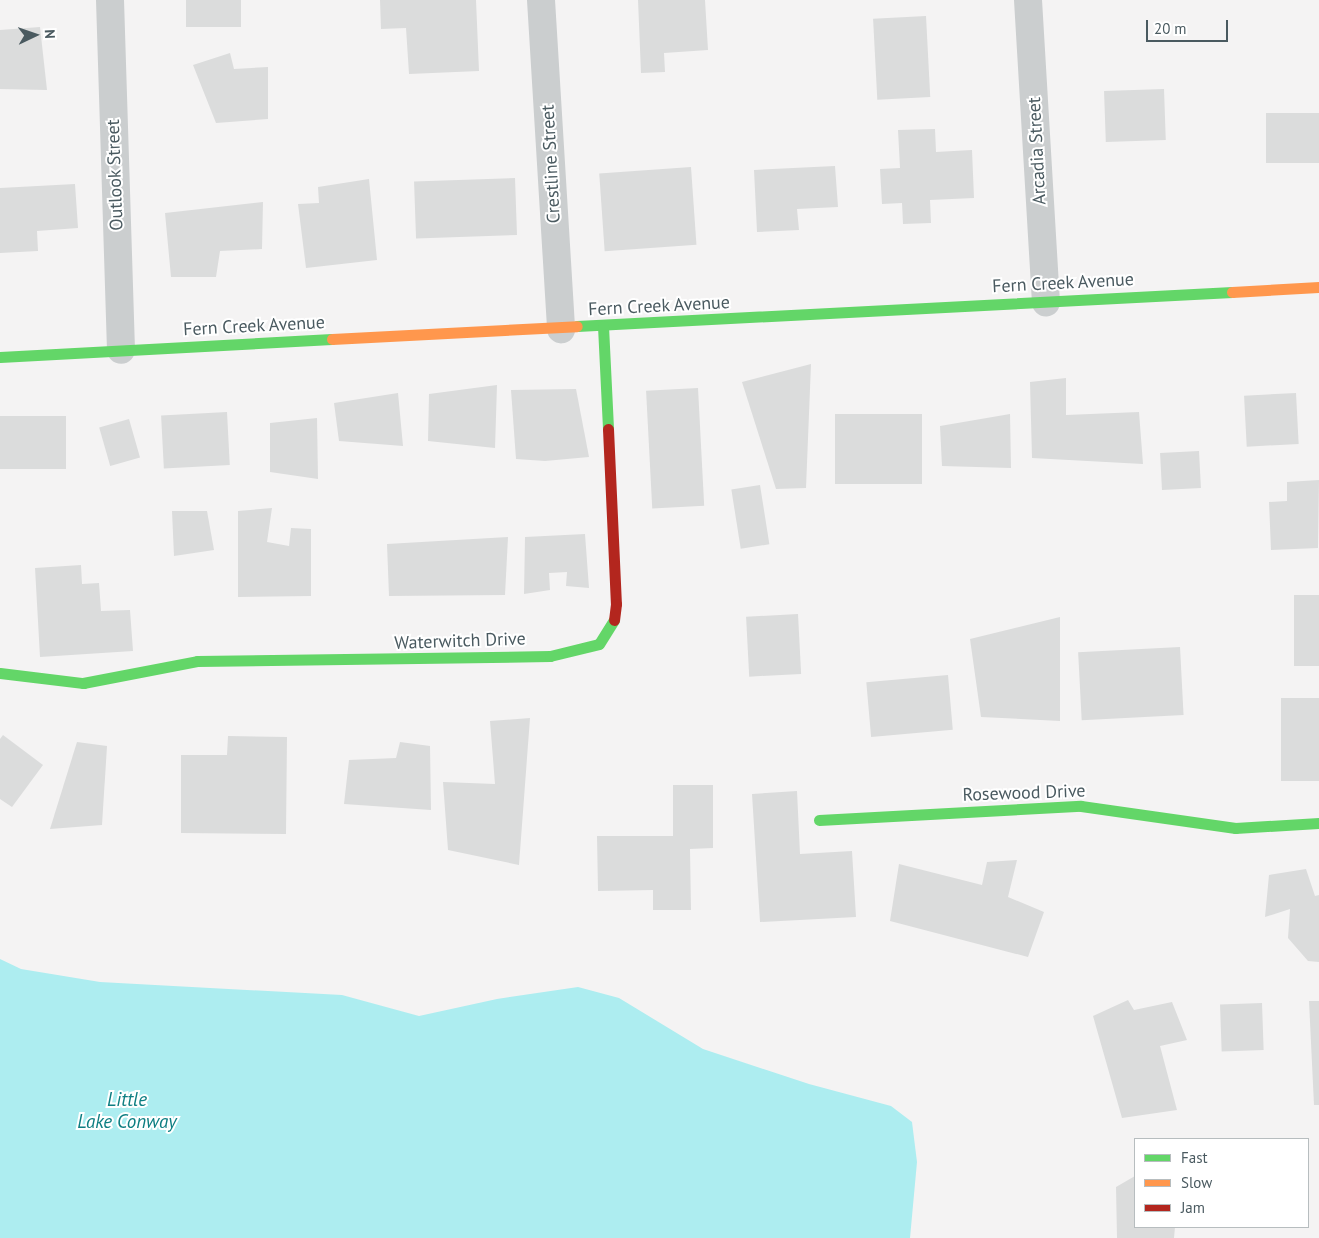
<!DOCTYPE html>
<html>
<head>
<meta charset="utf-8">
<style>
	body { margin:0 }
	#map { position:relative; width:1319px; height:1238px; overflow:hidden; background:#f4f3f3; font-family:"PT Sans",sans-serif }
	div>[style] { position:absolute }
	[style*='--x'] { left:calc(var(--x)*1px); top:calc(var(--y)*1px); width:calc(var(--w)*1px); rotate:calc(var(--a)*1deg) }
	.water>* { inset:0; background:#adedf0 }
	.building>* { inset:0; background:#dbdcdc; transform-origin:0 0 }
	.street>* { height:28px; margin:-14px; padding:0 14px; transform-origin:14px; border-radius:14px; background:#cbcecf }
	.fast>* { height:11px; margin:-5.5px; padding:0 5.5px; transform-origin:5.5px; border-radius:5.5px; background:#63d668 }
	.slow>* { height:11px; margin:-5.5px; padding:0 5.5px; transform-origin:5.5px; border-radius:5.5px; background:#ff974d }
	.jam>* { height:11px; margin:-5.5px; padding:0 5.5px; transform-origin:5.5px; border-radius:5.5px; background:#b3261e }
	span { translate:-50% -50%; white-space:nowrap; text-align:center; line-height:1.15; -webkit-text-stroke:4px #fff; paint-order:stroke }
	.street-label { font-size:18px; color:#4a5a60 }
	.water-label { font-size:19px; color:#0d7e82; font-style:italic }
	.legend { position:absolute; left:1134px; top:1138px; width:175px; height:90px; box-sizing:border-box; background:#fff; border:1px solid #b7bdbf; margin:0; padding:6px 9px; list-style:none; font-size:15px; color:#4a5a60 }
	.legend li { display:flex; align-items:center; gap:10px; height:25px }
	.legend b { width:25px; border:1px solid #b7bdbf }
	.north { position:absolute; left:10px; top:10px; width:50px; height:50px; -webkit-text-stroke:4px #fff; paint-order:stroke; rotate:87deg; font-size:14px; font-weight:700; line-height:20px; text-align:center; color:#4a5a60 }
	.north::after { content:''; display:block; margin:auto; width:18px; height:22px; background:#4a5a60; clip-path:polygon(50% 0,100% 100%,50% 72%,0 100%) }
	.scale { position:absolute; left:1146px; top:20px; width:82px; height:22px; box-sizing:border-box; border:2px solid #4a5a60; border-top:0; padding-left:6px; font-size:15px; line-height:18px; white-space:nowrap; color:#4a5a60; -webkit-text-stroke:4px #fff; paint-order:stroke }
</style>
</head>
<body>
<div id="map">
	<div class="water">
		<div style="clip-path:polygon(0 959px,21px 969px,100px 982px,342px 995px,419px 1016px,497px 999px,578px 987px,619px 998px,703px 1049px,809px 1084px,891px 1106px,912px 1122px,917px 1162px,910px 1238px,0 1238px)"></div>
	</div>
	<div class="building">
		<div style="left:186px;top:0;width:55px;height:27px"></div>
		<div style="clip-path:polygon(380px 0,476px 0,479px 71px,409px 74px,406px 28px,381px 29px)"></div>
		<div style="clip-path:polygon(638px 0,705px 0,708px 50px,664px 53px,665px 72px,641px 73px)"></div>
		<div style="left:926px;top:16px;width:81px;height:53px;rotate:87deg"></div>
		<div style="clip-path:polygon(40px 27px,47px 90px,0 89px,0 30px)"></div>
		<div style="clip-path:polygon(230px 53px,234px 69px,268px 67px,268px 119px,216px 123px,193px 65px)"></div>
		<div style="left:1164px;top:89px;width:51px;height:60px;rotate:88deg"></div>
		<div style="left:1319px;top:113px;width:50px;height:53px;rotate:90deg"></div>
		<div style="clip-path:polygon(935px 129px,936px 152px,972px 150px,974px 198px,930px 200px,931px 223px,903px 224px,902px 203px,882px 204px,880px 169px,900px 168px,898px 130px)"></div>
		<div style="clip-path:polygon(835px 166px,838px 207px,797px 209px,799px 230px,757px 232px,754px 170px)"></div>
		<div style="left:691px;top:167px;width:78px;height:92px;rotate:86deg"></div>
		<div style="left:515px;top:178px;width:57px;height:101px;rotate:88deg"></div>
		<div style="clip-path:polygon(369px 179px,377px 260px,306px 268px,298px 204px,319px 203px,318px 187px)"></div>
		<div style="clip-path:polygon(75px 184px,78px 228px,37px 231px,38px 251px,0 253px,0 188px)"></div>
		<div style="clip-path:polygon(263px 202px,262px 249px,220px 251px,216px 277px,171px 277px,165px 213px)"></div>
		<div style="clip-path:polygon(811px 364px,806px 488px,776px 489px,742px 382px)"></div>
		<div style="clip-path:polygon(1066px 378px,1066px 415px,1139px 412px,1143px 464px,1032px 458px,1030px 382px)"></div>
		<div style="clip-path:polygon(497px 385px,495px 448px,428px 441px,429px 394px)"></div>
		<div style="left:698px;top:388px;width:118px;height:52px;rotate:87deg"></div>
		<div style="clip-path:polygon(576px 389px,589px 457px,545px 461px,516px 459px,511px 390px)"></div>
		<div style="clip-path:polygon(398px 393px,403px 446px,339px 441px,334px 403px)"></div>
		<div style="left:1296px;top:393px;width:51px;height:52px;rotate:87deg"></div>
		<div style="left:227px;top:412px;width:53px;height:66px;rotate:87deg"></div>
		<div style="left:922px;top:414px;width:70px;height:87px;rotate:90deg"></div>
		<div style="clip-path:polygon(1010px 414px,1011px 468px,942px 466px,940px 426px)"></div>
		<div style="left:0;top:416px;width:66px;height:53px"></div>
		<div style="clip-path:polygon(317px 418px,318px 479px,270px 472px,270px 423px)"></div>
		<div style="left:129px;top:419px;width:40px;height:31px;rotate:74deg"></div>
		<div style="left:1199px;top:451px;width:37px;height:39px;rotate:87deg"></div>
		<div style="clip-path:polygon(1319px 480px,1318px 548px,1271px 550px,1269px 502px,1287px 501px,1287px 482px)"></div>
		<div style="left:760px;top:485px;width:60px;height:29px;rotate:81deg"></div>
		<div style="clip-path:polygon(272px 508px,267px 542px,289px 546px,291px 528px,311px 529px,311px 596px,238px 597px,238px 511px)"></div>
		<div style="clip-path:polygon(172px 511px,207px 511px,214px 550px,174px 556px)"></div>
		<div style="clip-path:polygon(585px 534px,589px 588px,566px 586px,567px 572px,549px 573px,550px 590px,524px 594px,525px 537px)"></div>
		<div style="clip-path:polygon(508px 537px,505px 595px,389px 596px,387px 544px)"></div>
		<div style="clip-path:polygon(81px 565px,82px 584px,99px 583px,101px 611px,130px 610px,133px 651px,40px 657px,35px 568px)"></div>
		<div style="left:1319px;top:595px;width:71px;height:25px;rotate:90deg"></div>
		<div style="left:798px;top:614px;width:60px;height:52px;rotate:87deg"></div>
		<div style="clip-path:polygon(1060px 617px,1060px 721px,981px 717px,970px 639px)"></div>
		<div style="left:1180px;top:647px;width:68px;height:102px;rotate:87deg"></div>
		<div style="left:948px;top:675px;width:55px;height:82px;rotate:85deg"></div>
		<div style="left:1319px;top:698px;width:83px;height:38px;rotate:90deg"></div>
		<div style="clip-path:polygon(530px 718px,519px 865px,448px 850px,443px 782px,495px 784px,490px 721px)"></div>
		<div style="clip-path:polygon(3px 735px,43px 765px,12px 807px,0 799px,0 739px)"></div>
		<div style="clip-path:polygon(228px 736px,287px 737px,286px 834px,181px 833px,181px 755px,227px 755px)"></div>
		<div style="clip-path:polygon(77px 742px,107px 746px,102px 825px,50px 829px)"></div>
		<div style="clip-path:polygon(400px 742px,430px 746px,431px 810px,344px 804px,349px 760px,396px 758px)"></div>
		<div style="clip-path:polygon(673px 785px,713px 785px,713px 848px,690px 849px,691px 910px,653px 910px,653px 890px,598px 891px,597px 836px,673px 836px)"></div>
		<div style="clip-path:polygon(797px 791px,800px 854px,852px 851px,856px 917px,760px 922px,752px 794px)"></div>
		<div style="clip-path:polygon(1017px 860px,1008px 897px,1044px 912px,1028px 957px,890px 921px,899px 864px,982px 885px,987px 862px)"></div>
		<div style="clip-path:polygon(1306px 869px,1315px 896px,1319px 895px,1319px 962px,1308px 961px,1288px 938px,1290px 909px,1265px 917px,1269px 875px)"></div>
		<div style="clip-path:polygon(1128px 1000px,1134px 1010px,1172px 1002px,1187px 1040px,1160px 1046px,1177px 1110px,1122px 1118px,1093px 1016px)"></div>
		<div style="clip-path:polygon(1309px 1001px,1319px 1001px,1319px 1105px,1314px 1105px)"></div>
		<div style="left:1262px;top:1003px;width:47px;height:42px;rotate:88deg"></div>
		<div style="clip-path:polygon(1135px 1176px,1135px 1227px,1175px 1227px,1174px 1238px,1117px 1238px,1116px 1187px)"></div>
	</div>
	<div class="street">
		<div style="--x:110;--y:0;--w:350;--a:88.2"></div>
		<div style="--x:541;--y:0;--w:330;--a:86.5"></div>
		<div style="--x:1028;--y:0;--w:303;--a:86.6"></div>
	</div>
	<div class="fast">
		<div style="--x:577;--y:326;--w:656;--a:-2.97"></div>
		<div style="--x:603;--y:326;--w:103;--a:87.2"></div>
		<div style="--x:0;--y:357;--w:332;--a:-3.1"></div>
		<div style="--x:0;--y:673;--w:84;--a:6.9"></div>
		<div style="--x:83;--y:683;--w:116;--a:-10.9"></div>
		<div style="--x:197;--y:661;--w:353;--a:-0.8"></div>
		<div style="--x:550;--y:656;--w:50;--a:-13.8"></div>
		<div style="--x:599;--y:644;--w:28;--a:-58"></div>
		<div style="--x:819;--y:820;--w:262;--a:-3.1"></div>
		<div style="--x:1081;--y:806;--w:156;--a:8.1"></div>
		<div style="--x:1235;--y:828;--w:84;--a:-3.4"></div>
	</div>
	<div class="slow">
		<div style="--x:1232;--y:292;--w:87;--a:-3.3"></div>
		<div style="--x:332;--y:339;--w:245;--a:-3"></div>
	</div>
	<div class="jam">
		<div style="--x:608;--y:429;--w:175;--a:87.4"></div>
		<div style="--x:616;--y:604;--w:16;--a:97"></div>
	</div>
	<div class="street-label">
		<span style="left:1037px;top:151px;rotate:-93deg">Arcadia Street</span>
		<span style="left:551px;top:164px;rotate:-93deg">Crestline Street</span>
		<span style="left:115px;top:175px;rotate:-92deg">Outlook Street</span>
		<span style="left:1063px;top:283px;rotate:-3deg">Fern Creek Avenue</span>
		<span style="left:659px;top:306px;rotate:-3deg">Fern Creek Avenue</span>
		<span style="left:254px;top:326px;rotate:-3deg">Fern Creek Avenue</span>
		<span style="left:460px;top:641px;rotate:-2deg">Waterwitch Drive</span>
		<span style="left:1024px;top:793px;rotate:-2deg">Rosewood Drive</span>
	</div>
	<div class="water-label">
		<span style="left:127px;top:1111px">Little<br>Lake Conway</span>
	</div>
	<ul class="legend">
	<li><b style="height:6px;background:#63d668"></b>Fast</li>
	<li><b style="height:6px;background:#ff974d"></b>Slow</li>
	<li><b style="height:6px;background:#b3261e"></b>Jam</li>
	</ul>
	<div class="north">N</div>
	<div class="scale">20 m</div>
</div>
</body>
</html>
